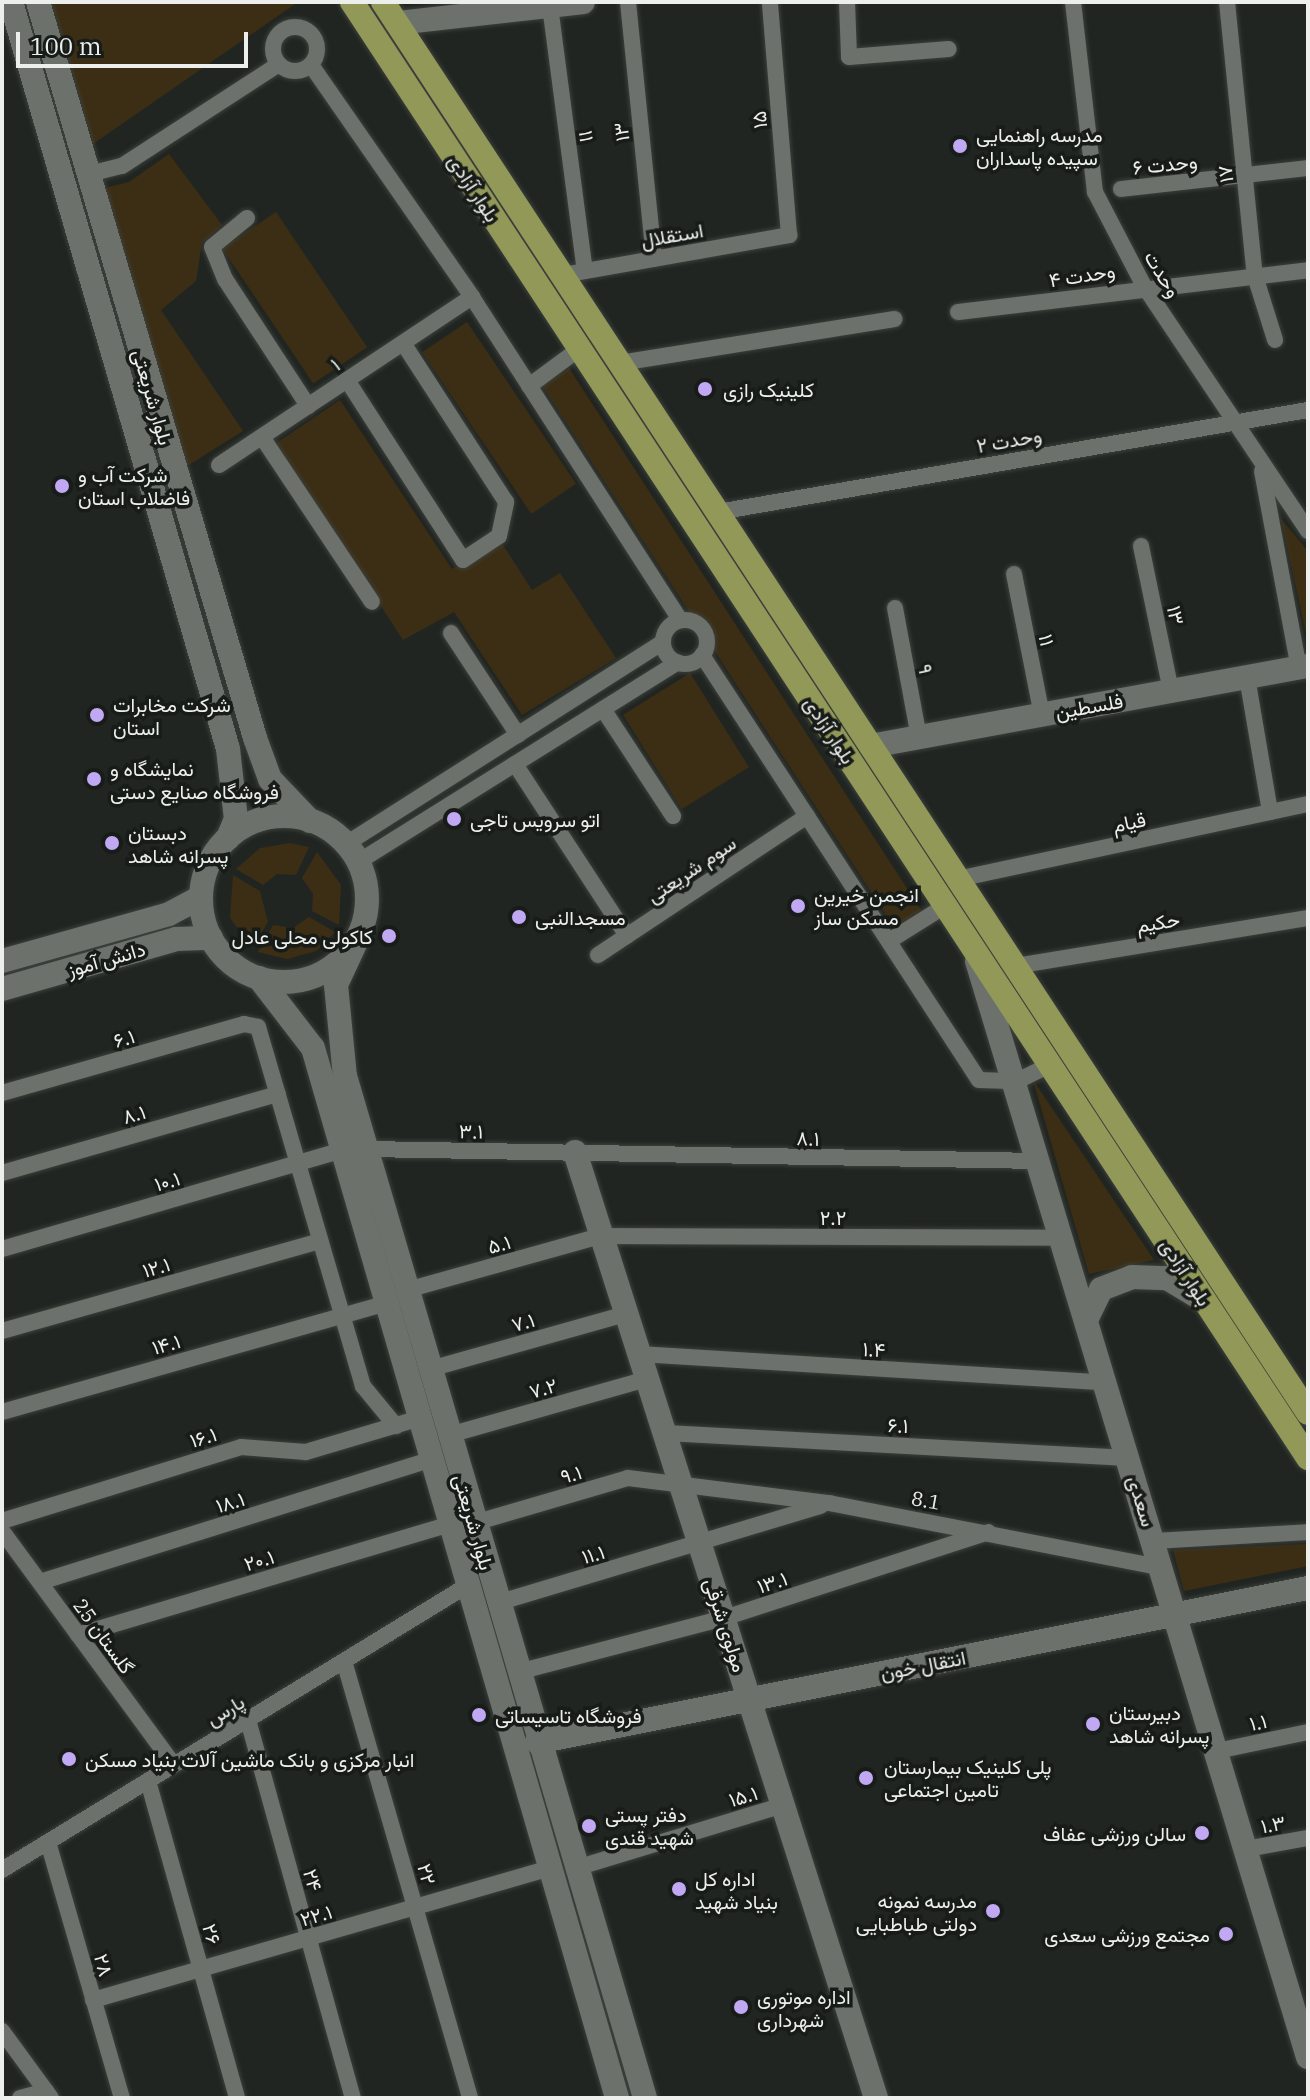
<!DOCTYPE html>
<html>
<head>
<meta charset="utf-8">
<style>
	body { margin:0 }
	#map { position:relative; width:1310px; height:2100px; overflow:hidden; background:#212521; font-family:"IBM Plex Serif",Vazirmatn,serif }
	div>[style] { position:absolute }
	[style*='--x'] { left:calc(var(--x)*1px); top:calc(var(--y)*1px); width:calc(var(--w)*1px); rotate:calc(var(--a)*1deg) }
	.green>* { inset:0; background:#3c2e14; transform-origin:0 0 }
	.roads { filter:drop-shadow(0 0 2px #3c403c) drop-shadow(0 0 2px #3c403c) }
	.street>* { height:16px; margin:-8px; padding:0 8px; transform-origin:8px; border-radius:8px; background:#6c716c }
	.street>.ring { margin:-8px; padding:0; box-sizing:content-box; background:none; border:16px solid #6c716c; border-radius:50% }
	.secondary>* { height:24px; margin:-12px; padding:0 12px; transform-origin:12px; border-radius:12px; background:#6c716c }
	.secondary>.ring { margin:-12px; padding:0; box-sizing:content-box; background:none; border:24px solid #6c716c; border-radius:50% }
	.primary>* { height:24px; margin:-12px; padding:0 12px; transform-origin:12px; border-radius:12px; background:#929858 }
	.dots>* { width:22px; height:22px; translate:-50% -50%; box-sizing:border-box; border:4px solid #181c18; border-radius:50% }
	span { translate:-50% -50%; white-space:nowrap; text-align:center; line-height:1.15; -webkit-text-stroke:7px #181c18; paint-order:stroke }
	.street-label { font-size:20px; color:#ecefec }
	.poi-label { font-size:20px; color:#ecefec }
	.left { translate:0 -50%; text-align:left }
	.right { translate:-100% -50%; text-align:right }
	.frame { position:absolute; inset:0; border:4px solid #ecefec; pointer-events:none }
	.scale { position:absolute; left:16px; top:32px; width:232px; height:36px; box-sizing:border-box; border:4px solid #ecefec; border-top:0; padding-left:10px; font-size:24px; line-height:28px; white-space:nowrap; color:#ecefec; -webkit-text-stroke:6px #181c18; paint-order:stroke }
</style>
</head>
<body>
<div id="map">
	<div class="green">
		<div style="clip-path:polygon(51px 2px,298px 2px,93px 144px)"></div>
		<div style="clip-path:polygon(169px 154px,222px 225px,202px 243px,196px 281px,161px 310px,243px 431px,184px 468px,101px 189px,129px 182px)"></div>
		<div style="left:276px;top:212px;width:163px;height:65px;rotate:56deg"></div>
		<div style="left:467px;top:322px;width:195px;height:54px;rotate:56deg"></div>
		<div style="left:569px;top:368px;width:647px;height:32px;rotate:57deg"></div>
		<div style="clip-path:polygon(340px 400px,452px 569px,501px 542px,532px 590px,560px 573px,616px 658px,522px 715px,454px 612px,403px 640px,275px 444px)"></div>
		<div style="clip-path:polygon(1281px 519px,1308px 551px,1308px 642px)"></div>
		<div style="left:690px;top:673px;width:111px;height:79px;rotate:58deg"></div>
		<div style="clip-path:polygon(290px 843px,309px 847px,296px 875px,277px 874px,263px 885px,236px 869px,260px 848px)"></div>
		<div style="clip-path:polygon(317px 852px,341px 885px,339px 925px,312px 911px,313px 894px,302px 878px)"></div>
		<div style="clip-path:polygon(233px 875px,260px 891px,268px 922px,252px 948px,230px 918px)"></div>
		<div style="clip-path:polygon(309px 917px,335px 932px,316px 951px,287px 959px,258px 952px,273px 925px,293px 928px)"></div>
		<div style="clip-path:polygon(1033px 1080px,1154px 1260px,1089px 1274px)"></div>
		<div style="clip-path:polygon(1308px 1544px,1308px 1566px,1184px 1591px,1173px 1550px)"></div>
	</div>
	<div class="roads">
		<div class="street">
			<div style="--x:628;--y:2;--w:258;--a:84.2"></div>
			<div style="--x:847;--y:2;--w:55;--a:87.9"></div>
			<div style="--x:849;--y:57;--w:100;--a:-4.6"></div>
			<div style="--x:1073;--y:2;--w:191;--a:83.4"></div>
			<div style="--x:1095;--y:192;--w:106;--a:62.5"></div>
			<div style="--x:1144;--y:286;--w:295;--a:56.2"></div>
			<div style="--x:1227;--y:2;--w:275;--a:84.2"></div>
			<div style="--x:1255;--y:276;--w:67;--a:72.6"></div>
			<div style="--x:550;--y:6;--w:267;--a:82.5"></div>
			<div class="ring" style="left:273px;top:27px;width:28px;height:28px"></div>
			<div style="--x:311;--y:65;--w:282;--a:55.2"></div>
			<div style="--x:472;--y:297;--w:384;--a:57.2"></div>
			<div style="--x:89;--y:174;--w:34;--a:-14"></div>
			<div style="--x:122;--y:166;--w:187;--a:-33"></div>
			<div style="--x:1121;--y:189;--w:188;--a:-6.4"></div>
			<div style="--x:247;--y:218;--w:45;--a:140.4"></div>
			<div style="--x:212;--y:247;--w:35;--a:68"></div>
			<div style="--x:225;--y:279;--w:152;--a:56.8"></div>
			<div style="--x:563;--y:275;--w:230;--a:-10"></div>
			<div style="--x:789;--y:235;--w:234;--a:-94.7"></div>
			<div style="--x:958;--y:312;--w:353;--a:-6.8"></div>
			<div style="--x:620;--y:363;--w:278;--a:-9.1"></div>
			<div style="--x:347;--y:380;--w:214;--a:57.2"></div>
			<div style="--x:463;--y:560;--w:43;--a:-33.7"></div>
			<div style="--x:499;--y:536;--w:35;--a:-78"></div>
			<div style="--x:506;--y:502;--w:189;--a:-122.9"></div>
			<div style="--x:529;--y:386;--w:62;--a:-36.5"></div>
			<div style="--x:262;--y:437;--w:198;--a:56.3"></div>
			<div style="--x:219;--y:465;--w:304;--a:-33.6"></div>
			<div style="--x:1262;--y:471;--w:200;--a:79.4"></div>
			<div style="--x:718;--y:512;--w:599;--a:-9.81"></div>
			<div style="--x:1141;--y:546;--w:148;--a:78.3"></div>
			<div style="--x:1014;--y:574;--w:144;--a:78.8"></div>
			<div style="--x:895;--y:608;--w:131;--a:79.5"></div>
			<div class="ring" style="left:663px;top:620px;width:28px;height:28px"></div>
			<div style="--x:451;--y:633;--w:122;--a:56.7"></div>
			<div style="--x:702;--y:655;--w:507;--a:56.91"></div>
			<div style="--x:979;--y:1080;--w:38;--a:2"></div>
			<div style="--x:1017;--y:1081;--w:37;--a:-26"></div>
			<div style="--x:1247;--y:677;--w:137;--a:80.3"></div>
			<div style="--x:603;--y:709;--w:128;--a:56.8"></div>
			<div style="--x:515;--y:764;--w:205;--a:56.9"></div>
			<div style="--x:346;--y:844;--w:376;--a:-32.5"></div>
			<div style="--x:358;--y:862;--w:377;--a:-32"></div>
			<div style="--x:958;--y:879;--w:358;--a:-12.1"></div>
			<div style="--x:889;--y:941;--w:66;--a:-32"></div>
			<div style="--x:598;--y:955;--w:251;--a:-33.6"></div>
			<div style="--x:1015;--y:966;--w:297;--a:-9.3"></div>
			<div style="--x:2;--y:1093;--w:252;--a:-15.9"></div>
			<div style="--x:244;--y:1024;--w:14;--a:12"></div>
			<div style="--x:258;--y:1027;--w:374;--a:73.7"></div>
			<div style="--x:363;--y:1386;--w:52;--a:50.5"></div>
			<div style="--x:366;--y:1149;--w:675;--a:1.02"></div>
			<div style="--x:2;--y:1173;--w:287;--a:-16"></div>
			<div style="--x:2;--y:1249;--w:354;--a:-16.2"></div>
			<div style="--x:407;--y:1290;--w:201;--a:-15.6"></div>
			<div style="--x:601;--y:1236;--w:463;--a:0.2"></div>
			<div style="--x:2;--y:1331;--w:331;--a:-15.8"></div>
			<div style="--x:639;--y:1354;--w:469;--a:3.5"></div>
			<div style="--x:430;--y:1369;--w:204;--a:-15.7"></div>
			<div style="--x:2;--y:1412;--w:400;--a:-15.8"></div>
			<div style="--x:665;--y:1433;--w:465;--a:3.1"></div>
			<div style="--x:449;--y:1435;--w:206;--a:-15.8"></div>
			<div style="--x:2;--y:1521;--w:250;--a:-17.2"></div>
			<div style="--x:241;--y:1447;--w:65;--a:4.4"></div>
			<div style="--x:306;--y:1452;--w:119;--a:-16.6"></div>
			<div style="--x:474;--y:1523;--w:160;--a:-16.3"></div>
			<div style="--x:628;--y:1478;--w:203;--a:7.1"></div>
			<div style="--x:829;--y:1503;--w:339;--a:11"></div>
			<div style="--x:2;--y:1531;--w:290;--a:53.7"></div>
			<div style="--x:1154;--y:1541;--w:154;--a:-3.3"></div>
			<div style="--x:40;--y:1582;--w:411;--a:-17.4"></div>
			<div style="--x:497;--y:1603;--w:338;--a:-16.7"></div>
			<div style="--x:78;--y:1635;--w:389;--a:-16.6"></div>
			<div style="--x:344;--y:1661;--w:455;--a:73.9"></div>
			<div style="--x:518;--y:1672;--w:213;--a:-14.7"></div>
			<div style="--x:724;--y:1618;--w:278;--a:-18"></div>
			<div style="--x:248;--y:1720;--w:392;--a:74.5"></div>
			<div style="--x:1217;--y:1751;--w:93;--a:-11.8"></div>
			<div style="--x:148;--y:1781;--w:329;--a:74.3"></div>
			<div style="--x:48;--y:1842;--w:266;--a:73.9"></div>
			<div style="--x:1246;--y:1849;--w:63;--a:-10.1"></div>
			<div style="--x:576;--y:1868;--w:217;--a:-16.9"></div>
			<div style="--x:2;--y:1870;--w:546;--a:-31.45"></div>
			<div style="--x:93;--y:2000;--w:476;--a:-16.1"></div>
			<div style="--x:2;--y:2031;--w:83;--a:53.8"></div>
			<div style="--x:20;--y:2098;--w:27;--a:-15"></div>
		</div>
		<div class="secondary">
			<div style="--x:11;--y:2;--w:778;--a:73.8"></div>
			<div style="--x:228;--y:749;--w:70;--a:83.5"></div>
			<div style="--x:236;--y:819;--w:21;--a:113"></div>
			<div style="--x:38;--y:2;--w:767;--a:73.57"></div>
			<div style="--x:255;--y:738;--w:44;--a:69.9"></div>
			<div style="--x:270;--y:779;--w:58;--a:46.4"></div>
			<div style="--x:397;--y:23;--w:187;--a:-6.4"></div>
			<div style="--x:871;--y:746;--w:444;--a:-10.4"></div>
			<div class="ring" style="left:201px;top:816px;width:142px;height:142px"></div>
			<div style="--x:355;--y:944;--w:45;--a:114.9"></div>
			<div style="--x:336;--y:985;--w:91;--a:84.4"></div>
			<div style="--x:345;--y:1076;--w:1065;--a:73.64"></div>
			<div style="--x:2;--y:961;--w:173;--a:-15.7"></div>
			<div style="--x:169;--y:914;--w:36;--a:-28"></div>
			<div style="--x:977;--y:961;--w:1145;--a:73.2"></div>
			<div style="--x:259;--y:978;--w:88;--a:52.4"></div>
			<div style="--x:313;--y:1048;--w:1093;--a:73.85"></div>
			<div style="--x:2;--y:989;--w:181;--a:-16"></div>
			<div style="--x:176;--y:939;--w:35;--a:-2"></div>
			<div style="--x:575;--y:1152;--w:993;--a:72.35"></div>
			<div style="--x:1087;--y:1318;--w:32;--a:-64"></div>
			<div style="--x:1101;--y:1289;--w:33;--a:-21"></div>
			<div style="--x:1132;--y:1277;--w:35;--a:2"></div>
			<div style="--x:1167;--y:1278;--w:44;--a:31.2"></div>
			<div style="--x:537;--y:1742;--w:786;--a:-11.3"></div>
		</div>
		<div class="primary">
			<div style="--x:352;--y:2;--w:1742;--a:56.71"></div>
			<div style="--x:383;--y:2;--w:1687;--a:56.75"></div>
		</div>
	</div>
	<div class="dots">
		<div style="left:960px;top:146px;background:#c1a8f3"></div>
		<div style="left:705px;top:389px;background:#c1a8f3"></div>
		<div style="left:62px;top:486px;background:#c1a8f3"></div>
		<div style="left:97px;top:715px;background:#c1a8f3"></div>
		<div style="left:94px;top:779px;background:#c1a8f3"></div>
		<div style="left:454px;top:819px;background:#c1a8f3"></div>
		<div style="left:112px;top:843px;background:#c1a8f3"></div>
		<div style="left:798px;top:906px;background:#c1a8f3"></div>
		<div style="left:519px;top:917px;background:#c1a8f3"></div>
		<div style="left:389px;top:936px;background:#c1a8f3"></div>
		<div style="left:479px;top:1715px;background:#c1a8f3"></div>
		<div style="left:1093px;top:1724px;background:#c1a8f3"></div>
		<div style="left:69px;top:1759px;background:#c1a8f3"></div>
		<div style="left:866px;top:1778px;background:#c1a8f3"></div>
		<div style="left:589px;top:1826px;background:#c1a8f3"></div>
		<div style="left:1202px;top:1833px;background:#c1a8f3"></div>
		<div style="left:679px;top:1889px;background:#c1a8f3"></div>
		<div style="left:993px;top:1911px;background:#c1a8f3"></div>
		<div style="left:1226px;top:1934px;background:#c1a8f3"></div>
		<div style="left:741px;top:2007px;background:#c1a8f3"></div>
	</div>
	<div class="street-label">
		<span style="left:759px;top:120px;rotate:-95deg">۱۵</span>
		<span style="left:621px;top:132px;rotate:-96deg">۱۳</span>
		<span style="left:587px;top:136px;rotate:83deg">۱۱</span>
		<span style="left:1165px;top:164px;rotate:-6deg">وحدت ۶</span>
		<span style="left:1225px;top:174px;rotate:-96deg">۱۷</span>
		<span style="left:474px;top:188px;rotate:57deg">بلوار آزادی</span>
		<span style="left:672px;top:235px;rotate:-10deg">استقلال</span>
		<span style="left:1163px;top:274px;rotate:59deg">وحدت</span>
		<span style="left:1082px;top:275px;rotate:-9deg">وحدت ۴</span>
		<span style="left:335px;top:364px;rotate:-34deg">۱</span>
		<span style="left:153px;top:397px;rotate:74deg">بلوار شریعتی</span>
		<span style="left:1009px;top:440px;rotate:-10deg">وحدت ۲</span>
		<span style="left:1176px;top:615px;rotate:79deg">۱۳</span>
		<span style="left:1047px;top:640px;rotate:79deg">۱۱</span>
		<span style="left:926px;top:669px;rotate:79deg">۹</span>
		<span style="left:1089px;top:706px;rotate:-10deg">فلسطین</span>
		<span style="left:830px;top:730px;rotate:57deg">بلوار آزادی</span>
		<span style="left:1129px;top:822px;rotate:-12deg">قیام</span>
		<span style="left:691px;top:869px;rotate:-34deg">سوم شریعتی</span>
		<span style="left:1158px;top:922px;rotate:-9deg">حکیم</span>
		<span style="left:106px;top:959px;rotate:-16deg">دانش آموز</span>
		<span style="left:124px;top:1038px;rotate:-16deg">۶.۱</span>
		<span style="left:134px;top:1114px;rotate:-16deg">۸.۱</span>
		<span style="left:471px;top:1131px;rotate:1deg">۳.۱</span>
		<span style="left:808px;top:1138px;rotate:2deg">۸.۱</span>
		<span style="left:167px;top:1181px;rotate:-16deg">۱۰.۱</span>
		<span style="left:833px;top:1217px">۲.۲</span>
		<span style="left:499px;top:1244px;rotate:-16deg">۵.۱</span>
		<span style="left:156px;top:1267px;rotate:-16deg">۱۲.۱</span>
		<span style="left:1186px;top:1272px;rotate:57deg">بلوار آزادی</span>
		<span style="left:523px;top:1322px;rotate:-16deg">۷.۱</span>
		<span style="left:166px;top:1344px;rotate:-16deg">۱۴.۱</span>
		<span style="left:874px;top:1349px;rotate:3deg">۱.۴</span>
		<span style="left:543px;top:1388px;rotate:-16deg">۷.۲</span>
		<span style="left:898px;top:1425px;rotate:3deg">۶.۱</span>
		<span style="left:203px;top:1437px;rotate:-17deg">۱۶.۱</span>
		<span style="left:571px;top:1474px;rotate:-16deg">۹.۱</span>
		<span style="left:926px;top:1500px;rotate:10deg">8.1</span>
		<span style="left:1142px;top:1501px;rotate:73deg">سعدی</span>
		<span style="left:230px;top:1502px;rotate:-17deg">۱۸.۱</span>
		<span style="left:474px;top:1522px;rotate:74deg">بلوار شریعتی</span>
		<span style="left:593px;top:1554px;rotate:-16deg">۱۱.۱</span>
		<span style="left:259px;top:1560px;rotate:-17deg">۲۰.۱</span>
		<span style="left:772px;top:1582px;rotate:-18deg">۱۳.۱</span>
		<span style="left:726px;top:1625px;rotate:72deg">مولوی شرقی</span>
		<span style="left:104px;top:1636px;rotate:54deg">گلستان 25</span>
		<span style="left:923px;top:1665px;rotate:-11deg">انتقال خون</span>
		<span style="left:225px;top:1710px;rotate:-31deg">پارس</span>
		<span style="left:1258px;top:1722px;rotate:-12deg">۱.۱</span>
		<span style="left:743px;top:1796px;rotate:-17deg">۱۵.۱</span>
		<span style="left:1273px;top:1824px;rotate:-10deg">۱.۳</span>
		<span style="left:427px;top:1874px;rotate:74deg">۲۲</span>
		<span style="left:313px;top:1880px;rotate:74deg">۲۴</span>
		<span style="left:316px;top:1915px;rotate:-16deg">۲۲.۱</span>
		<span style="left:212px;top:1934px;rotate:74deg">۲۶</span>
		<span style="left:104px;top:1965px;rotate:74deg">۲۸</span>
	</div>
	<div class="poi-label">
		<span class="left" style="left:976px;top:146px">مدرسه راهنمایی<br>سپیده پاسداران</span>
		<span class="left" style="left:723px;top:389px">کلینیک رازی</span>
		<span class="left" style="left:78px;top:486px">شرکت آب و<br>فاضلاب استان</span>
		<span class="left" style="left:113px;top:716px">شرکت مخابرات<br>استان</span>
		<span class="left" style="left:110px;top:780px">نمایشگاه و<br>فروشگاه صنایع دستی</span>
		<span class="left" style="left:470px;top:819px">اتو سرویس تاجی</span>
		<span class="left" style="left:128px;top:844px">دبستان<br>پسرانه شاهد</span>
		<span class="left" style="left:814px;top:906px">انجمن خیرین<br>مسکن ساز</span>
		<span class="left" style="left:535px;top:917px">مسجدالنبی</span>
		<span class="right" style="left:373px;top:936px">کاکولی محلی عادل</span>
		<span class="left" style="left:1109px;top:1724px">دبیرستان<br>پسرانه شاهد</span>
		<span class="left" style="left:495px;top:1715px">فروشگاه تاسیساتی</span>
		<span class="left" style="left:85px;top:1759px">انبار مرکزی و بانک ماشین آلات بنیاد مسکن</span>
		<span class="left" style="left:884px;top:1778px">پلی کلینیک بیمارستان<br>تامین اجتماعی</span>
		<span class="left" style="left:605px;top:1826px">دفتر پستی<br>شهید قندی</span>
		<span class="right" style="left:1186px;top:1833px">سالن ورزشی عفاف</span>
		<span class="left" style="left:695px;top:1890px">اداره کل<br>بنیاد شهید</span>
		<span class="right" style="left:977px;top:1912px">مدرسه نمونه<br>دولتی طباطبایی</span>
		<span class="right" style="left:1210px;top:1934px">مجتمع ورزشی سعدی</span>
		<span class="left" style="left:757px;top:2008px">اداره موتوری<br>شهرداری</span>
	</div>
	<div class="frame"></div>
	<div class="scale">100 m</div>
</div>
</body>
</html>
